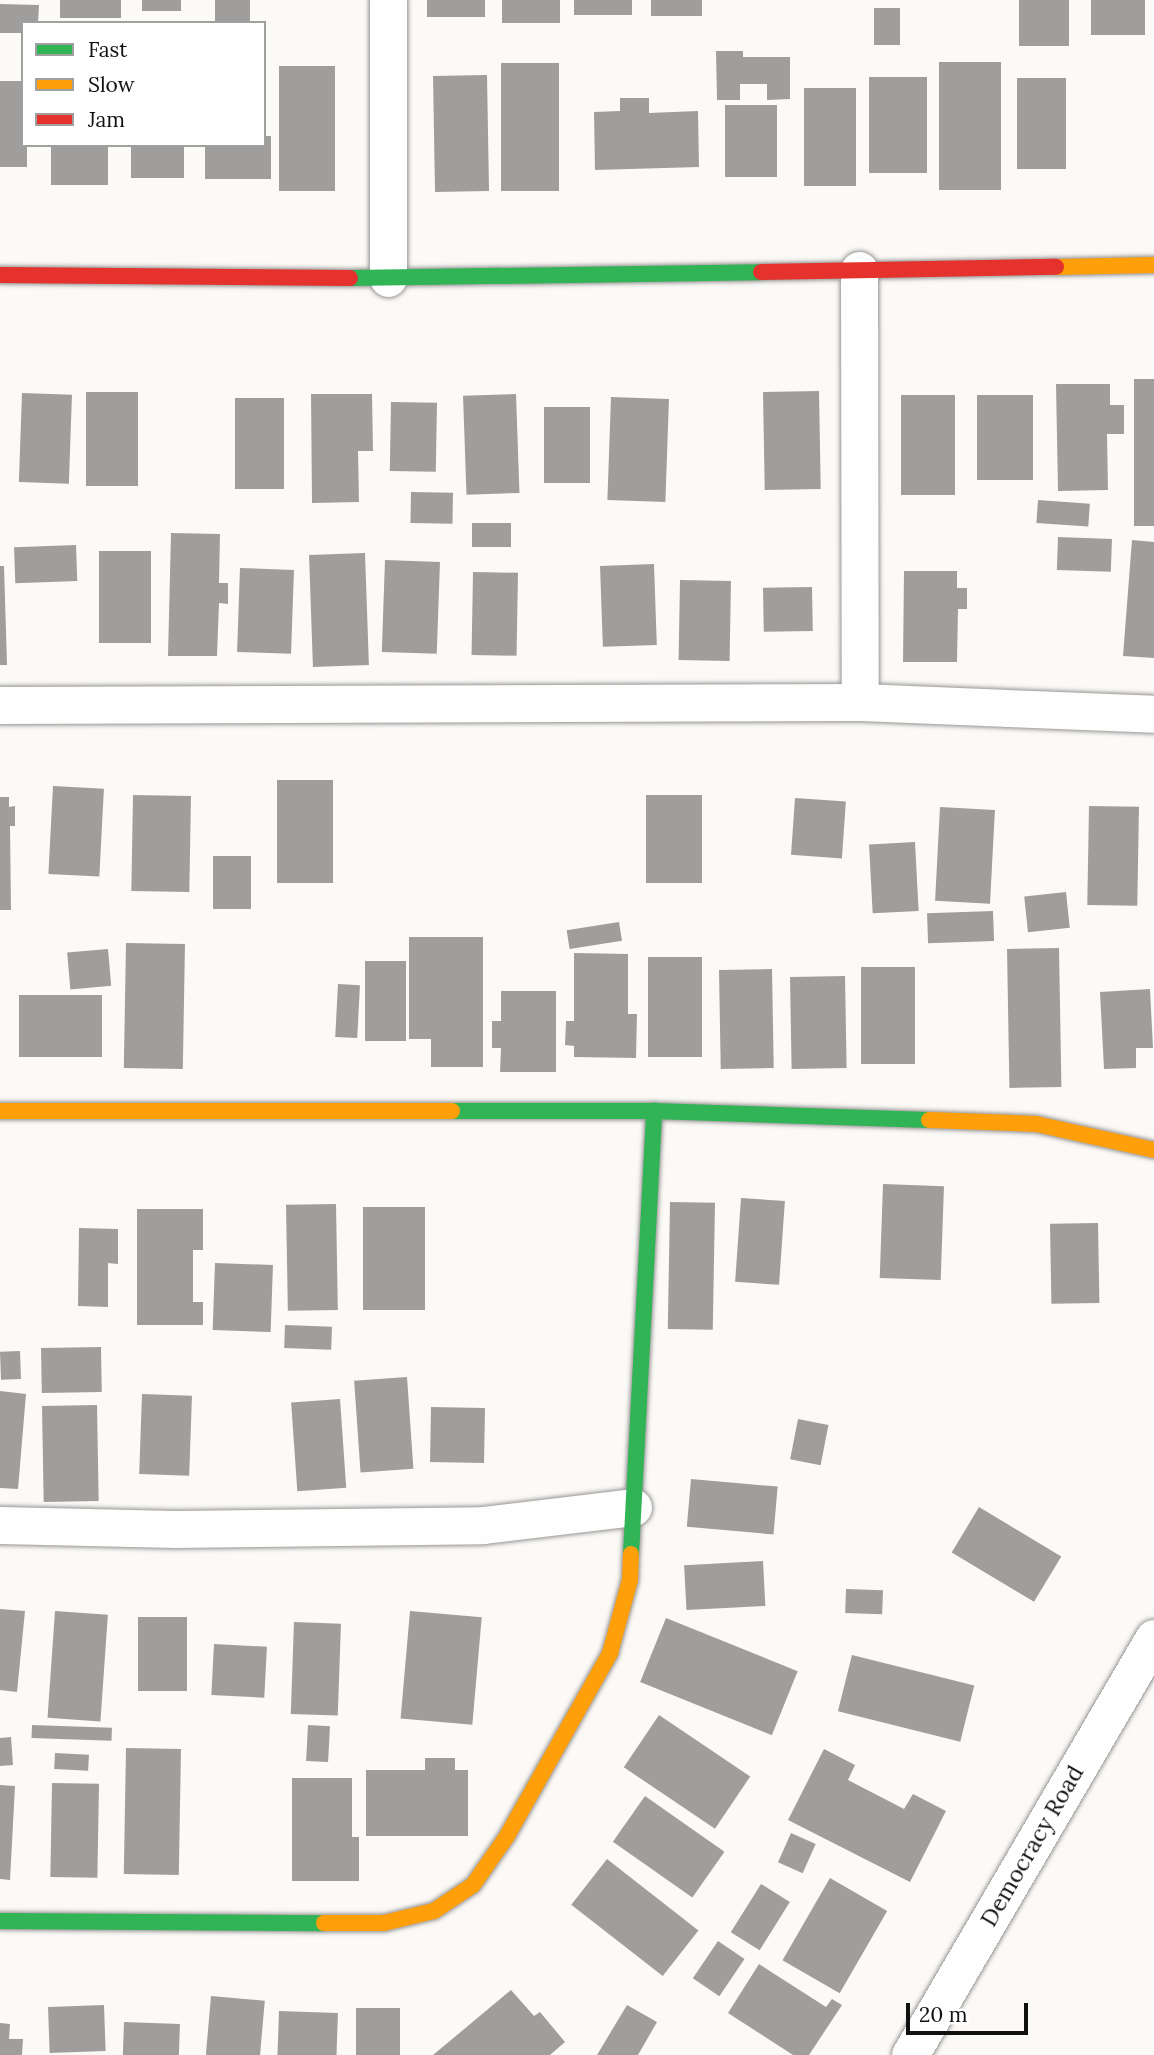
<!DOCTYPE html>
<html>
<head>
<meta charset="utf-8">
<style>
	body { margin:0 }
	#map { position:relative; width:1154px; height:2055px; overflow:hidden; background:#fcfaf7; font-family:Lora,serif }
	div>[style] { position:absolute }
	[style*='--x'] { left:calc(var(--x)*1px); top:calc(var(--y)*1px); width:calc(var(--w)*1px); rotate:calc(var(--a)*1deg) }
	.building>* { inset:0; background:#a09e9c; transform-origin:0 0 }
	.roads { filter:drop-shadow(0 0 2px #979695) drop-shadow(0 0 2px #979695) }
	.street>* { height:37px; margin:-18.5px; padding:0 18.5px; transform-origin:18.5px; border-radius:18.5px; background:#fffefe }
	.fast>* { height:16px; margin:-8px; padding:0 8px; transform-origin:8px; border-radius:8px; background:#30b455 }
	.slow>* { height:16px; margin:-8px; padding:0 8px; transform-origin:8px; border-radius:8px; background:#ff9f0a }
	.jam>* { height:16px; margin:-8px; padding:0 8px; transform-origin:8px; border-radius:8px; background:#e5322d }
	span { translate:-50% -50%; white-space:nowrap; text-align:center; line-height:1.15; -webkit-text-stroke:7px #fff; paint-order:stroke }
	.street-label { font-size:23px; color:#111 }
	.legend { position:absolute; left:21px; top:21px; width:245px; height:126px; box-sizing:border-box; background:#fff; border:2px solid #a0a0a0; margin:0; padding:9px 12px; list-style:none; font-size:21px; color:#111 }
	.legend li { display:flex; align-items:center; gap:14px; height:35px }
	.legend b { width:35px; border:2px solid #a0a0a0 }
	.scale { position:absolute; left:906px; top:2003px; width:122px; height:32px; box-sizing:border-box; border:4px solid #111; border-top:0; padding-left:9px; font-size:21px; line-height:24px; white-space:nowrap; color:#111; -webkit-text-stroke:5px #fff; paint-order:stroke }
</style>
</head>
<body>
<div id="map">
	<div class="building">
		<div style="left:60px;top:0;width:61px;height:18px"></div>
		<div style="left:142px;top:0;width:39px;height:11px"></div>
		<div style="left:215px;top:0;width:35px;height:23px"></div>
		<div style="left:427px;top:0;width:58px;height:17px"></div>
		<div style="left:502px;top:0;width:58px;height:23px"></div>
		<div style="left:574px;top:0;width:58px;height:15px"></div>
		<div style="left:651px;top:0;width:51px;height:16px"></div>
		<div style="left:1019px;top:0;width:50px;height:46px"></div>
		<div style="left:1091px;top:0;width:54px;height:35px"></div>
		<div style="clip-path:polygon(0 4px,39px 5px,38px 23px,23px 23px,23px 33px,0 33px)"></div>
		<div style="left:874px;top:8px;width:26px;height:37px"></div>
		<div style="clip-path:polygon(716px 51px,743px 51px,743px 57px,790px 57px,790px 99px,767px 100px,767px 84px,740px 84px,740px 100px,717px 100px)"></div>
		<div style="left:939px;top:62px;width:62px;height:128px"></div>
		<div style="left:559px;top:63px;width:128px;height:58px;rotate:90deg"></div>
		<div style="left:279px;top:66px;width:56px;height:125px"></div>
		<div style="left:487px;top:75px;width:116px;height:54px;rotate:89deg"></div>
		<div style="left:869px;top:77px;width:58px;height:96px"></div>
		<div style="left:1017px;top:78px;width:49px;height:91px"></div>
		<div style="clip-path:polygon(0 81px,23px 81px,23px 145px,27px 145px,27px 167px,0 167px)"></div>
		<div style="left:804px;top:88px;width:52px;height:98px"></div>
		<div style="clip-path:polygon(620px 98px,649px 98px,649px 113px,698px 111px,699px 167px,595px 170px,594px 112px,620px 111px)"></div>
		<div style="left:725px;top:105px;width:52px;height:72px"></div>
		<div style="clip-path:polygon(264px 136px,271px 136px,271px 179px,205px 179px,205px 145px,264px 145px)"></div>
		<div style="left:51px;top:145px;width:57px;height:40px"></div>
		<div style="left:131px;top:145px;width:53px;height:33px"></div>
		<div style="left:1134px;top:379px;width:20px;height:147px"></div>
		<div style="clip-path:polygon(1056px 384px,1110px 384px,1110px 405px,1124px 405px,1124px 434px,1107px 434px,1108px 490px,1058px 491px)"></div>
		<div style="left:819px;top:391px;width:98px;height:56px;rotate:89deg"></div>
		<div style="left:86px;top:392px;width:52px;height:94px"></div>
		<div style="left:22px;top:393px;width:50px;height:89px;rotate:2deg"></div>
		<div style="clip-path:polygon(311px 394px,372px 394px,373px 451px,358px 451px,359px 502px,312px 503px)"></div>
		<div style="left:516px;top:394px;width:99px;height:53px;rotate:88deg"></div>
		<div style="left:901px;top:395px;width:54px;height:100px"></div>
		<div style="left:977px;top:395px;width:56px;height:85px"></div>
		<div style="left:611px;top:397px;width:58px;height:103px;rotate:2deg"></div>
		<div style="left:235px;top:398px;width:49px;height:91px"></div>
		<div style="left:391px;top:402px;width:46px;height:69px;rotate:1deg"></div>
		<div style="left:544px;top:407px;width:46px;height:76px"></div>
		<div style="left:411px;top:492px;width:42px;height:31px;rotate:1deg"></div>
		<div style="left:1038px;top:500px;width:52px;height:23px;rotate:4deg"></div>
		<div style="left:511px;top:523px;width:24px;height:39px;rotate:90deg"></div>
		<div style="clip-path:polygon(171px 533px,220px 534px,219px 583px,228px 583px,228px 604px,219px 603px,217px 656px,168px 656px)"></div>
		<div style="left:1058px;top:537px;width:54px;height:33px;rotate:2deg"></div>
		<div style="clip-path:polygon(1132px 540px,1154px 542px,1154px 658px,1123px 656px)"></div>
		<div style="left:76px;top:545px;width:36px;height:62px;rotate:88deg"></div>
		<div style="left:99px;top:551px;width:52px;height:92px"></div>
		<div style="left:365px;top:553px;width:112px;height:56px;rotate:88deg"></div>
		<div style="left:385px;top:560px;width:55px;height:92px;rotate:2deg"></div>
		<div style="left:654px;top:564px;width:81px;height:54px;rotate:88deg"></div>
		<div style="clip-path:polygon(0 566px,4px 566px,7px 665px,0 665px)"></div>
		<div style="left:240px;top:568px;width:54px;height:84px;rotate:2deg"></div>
		<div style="clip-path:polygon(904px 571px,957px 571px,957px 588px,967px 588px,967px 609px,958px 609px,957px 662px,903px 662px)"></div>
		<div style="left:473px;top:572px;width:45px;height:83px;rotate:1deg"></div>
		<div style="left:680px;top:580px;width:51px;height:80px;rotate:1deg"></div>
		<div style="left:812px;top:587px;width:44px;height:49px;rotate:89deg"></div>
		<div style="left:277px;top:780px;width:56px;height:103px"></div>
		<div style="left:53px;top:786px;width:51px;height:88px;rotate:3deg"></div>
		<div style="left:133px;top:795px;width:58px;height:96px;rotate:1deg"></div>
		<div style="left:646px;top:795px;width:56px;height:88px"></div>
		<div style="clip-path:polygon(0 797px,9px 797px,9px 807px,15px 806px,15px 826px,10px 826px,11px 910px,0 910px)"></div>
		<div style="left:795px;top:798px;width:51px;height:57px;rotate:4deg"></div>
		<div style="left:1089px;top:806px;width:50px;height:99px;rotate:1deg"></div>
		<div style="left:940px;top:807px;width:55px;height:94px;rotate:3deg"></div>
		<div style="left:915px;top:842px;width:69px;height:46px;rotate:87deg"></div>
		<div style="left:213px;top:856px;width:38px;height:53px"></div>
		<div style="left:1066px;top:892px;width:36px;height:42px;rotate:84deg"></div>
		<div style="left:993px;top:911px;width:30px;height:66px;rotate:88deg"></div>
		<div style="left:619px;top:922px;width:19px;height:53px;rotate:81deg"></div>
		<div style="clip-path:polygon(409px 937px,483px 937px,483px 1067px,431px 1067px,431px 1039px,409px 1039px)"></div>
		<div style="left:126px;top:943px;width:59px;height:125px;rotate:1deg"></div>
		<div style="left:1059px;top:948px;width:139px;height:52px;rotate:89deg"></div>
		<div style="left:108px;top:949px;width:37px;height:41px;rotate:85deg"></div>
		<div style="clip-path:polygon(574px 953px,628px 954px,628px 1014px,637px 1014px,636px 1058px,574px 1057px,574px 1046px,565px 1045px,566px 1021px,574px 1021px)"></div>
		<div style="left:648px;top:957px;width:54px;height:100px"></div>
		<div style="left:365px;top:961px;width:41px;height:80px"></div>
		<div style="left:861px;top:967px;width:54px;height:97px"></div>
		<div style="left:772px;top:969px;width:99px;height:53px;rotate:89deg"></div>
		<div style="left:845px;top:976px;width:92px;height:55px;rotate:89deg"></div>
		<div style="left:338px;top:984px;width:22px;height:53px;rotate:3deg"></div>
		<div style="clip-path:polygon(1150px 989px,1153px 1048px,1136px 1048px,1136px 1068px,1104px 1069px,1100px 992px)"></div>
		<div style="clip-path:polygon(501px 991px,556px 991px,556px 1072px,500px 1072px,501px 1048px,492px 1048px,492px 1021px,501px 1021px)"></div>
		<div style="left:19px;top:995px;width:83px;height:62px"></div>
		<div style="left:883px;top:1184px;width:61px;height:94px;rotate:2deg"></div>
		<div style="left:741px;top:1198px;width:44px;height:84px;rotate:4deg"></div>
		<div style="left:670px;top:1202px;width:45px;height:127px;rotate:1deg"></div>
		<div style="left:336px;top:1204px;width:106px;height:50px;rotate:89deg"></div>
		<div style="left:363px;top:1207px;width:62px;height:103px"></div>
		<div style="clip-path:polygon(137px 1209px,203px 1209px,203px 1250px,193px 1250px,193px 1302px,203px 1302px,203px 1325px,137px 1325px)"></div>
		<div style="left:1098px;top:1223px;width:80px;height:48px;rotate:89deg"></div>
		<div style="clip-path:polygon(79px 1228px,118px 1229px,118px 1264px,108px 1263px,108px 1307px,78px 1306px)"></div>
		<div style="left:215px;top:1263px;width:58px;height:67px;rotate:2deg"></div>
		<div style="left:285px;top:1325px;width:47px;height:23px;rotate:2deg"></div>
		<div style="left:101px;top:1347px;width:45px;height:60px;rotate:89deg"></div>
		<div style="left:20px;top:1351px;width:28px;height:20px;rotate:88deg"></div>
		<div style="left:407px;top:1377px;width:92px;height:53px;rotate:86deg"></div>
		<div style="clip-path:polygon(0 1391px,26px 1394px,18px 1489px,0 1488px)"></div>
		<div style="left:142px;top:1394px;width:50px;height:80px;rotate:2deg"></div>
		<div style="left:340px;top:1399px;width:89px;height:49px;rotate:86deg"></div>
		<div style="left:97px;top:1405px;width:96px;height:55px;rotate:89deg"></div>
		<div style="left:431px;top:1407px;width:54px;height:55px;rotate:1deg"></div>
		<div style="left:798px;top:1419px;width:31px;height:41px;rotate:11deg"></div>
		<div style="left:691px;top:1479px;width:87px;height:48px;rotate:5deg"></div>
		<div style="left:979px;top:1507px;width:96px;height:53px;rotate:31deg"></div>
		<div style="left:763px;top:1561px;width:45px;height:79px;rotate:87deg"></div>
		<div style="left:846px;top:1589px;width:37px;height:24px;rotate:2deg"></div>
		<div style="clip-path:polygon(0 1609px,25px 1611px,17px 1692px,0 1690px)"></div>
		<div style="left:55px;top:1611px;width:53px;height:107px;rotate:4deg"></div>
		<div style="left:410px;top:1611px;width:72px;height:108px;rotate:5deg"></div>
		<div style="left:138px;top:1617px;width:49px;height:74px"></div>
		<div style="left:666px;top:1618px;width:142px;height:69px;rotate:22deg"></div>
		<div style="left:294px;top:1622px;width:47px;height:92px;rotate:2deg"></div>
		<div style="left:214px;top:1644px;width:53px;height:51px;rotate:3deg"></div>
		<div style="left:852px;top:1655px;width:126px;height:58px;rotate:14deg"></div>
		<div style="left:659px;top:1715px;width:110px;height:63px;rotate:34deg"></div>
		<div style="left:32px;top:1725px;width:80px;height:13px;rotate:2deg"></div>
		<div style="left:308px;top:1725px;width:22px;height:36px;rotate:3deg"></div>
		<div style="clip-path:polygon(11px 1737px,13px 1765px,0 1766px,0 1738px)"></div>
		<div style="left:126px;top:1748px;width:55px;height:126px;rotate:1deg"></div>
		<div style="clip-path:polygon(824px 1749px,855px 1765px,848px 1780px,904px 1809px,913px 1794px,946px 1811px,910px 1882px,788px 1820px)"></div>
		<div style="left:55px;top:1753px;width:34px;height:16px;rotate:3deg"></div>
		<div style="clip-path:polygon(425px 1758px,455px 1758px,455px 1770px,468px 1770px,468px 1836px,366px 1836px,366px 1770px,425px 1770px)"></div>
		<div style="clip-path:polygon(292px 1778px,352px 1778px,352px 1837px,359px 1837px,359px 1881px,292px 1881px)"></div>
		<div style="left:52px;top:1783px;width:47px;height:94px;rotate:1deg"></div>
		<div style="clip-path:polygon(0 1785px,15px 1786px,10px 1880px,0 1879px)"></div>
		<div style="left:645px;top:1796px;width:97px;height:56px;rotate:35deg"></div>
		<div style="left:791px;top:1833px;width:27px;height:32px;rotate:24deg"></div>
		<div style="left:607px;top:1859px;width:116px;height:58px;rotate:38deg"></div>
		<div style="left:830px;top:1878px;width:66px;height:95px;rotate:30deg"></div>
		<div style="left:761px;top:1884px;width:34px;height:57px;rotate:32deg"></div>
		<div style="left:718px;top:1941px;width:32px;height:45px;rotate:34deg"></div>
		<div style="clip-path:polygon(759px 1964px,826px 2007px,832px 1999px,842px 2005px,809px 2055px,793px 2055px,728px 2013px)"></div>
		<div style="clip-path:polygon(511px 1990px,534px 2016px,540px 2012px,565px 2042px,550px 2055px,433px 2055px)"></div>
		<div style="left:211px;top:1996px;width:54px;height:59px;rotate:5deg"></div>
		<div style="left:104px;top:2005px;width:46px;height:56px;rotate:88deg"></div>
		<div style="clip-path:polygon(627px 2005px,657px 2022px,638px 2055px,597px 2055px)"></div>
		<div style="left:356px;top:2008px;width:44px;height:47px"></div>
		<div style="left:279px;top:2011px;width:59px;height:44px;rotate:2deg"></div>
		<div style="left:124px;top:2022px;width:56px;height:33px;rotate:2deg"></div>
		<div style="clip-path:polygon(0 2023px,10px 2024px,9px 2039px,23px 2039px,22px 2055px,0 2055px)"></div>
	</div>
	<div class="roads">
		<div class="street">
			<div style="--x:388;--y:0;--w:278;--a:90"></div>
			<div style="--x:859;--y:270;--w:432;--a:89.9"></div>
			<div style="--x:860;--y:702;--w:294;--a:2.3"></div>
			<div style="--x:0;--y:705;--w:860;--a:-0.2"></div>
			<div style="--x:0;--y:1525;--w:175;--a:1.3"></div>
			<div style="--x:175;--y:1529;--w:308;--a:-0.7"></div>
			<div style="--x:483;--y:1525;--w:151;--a:-6.8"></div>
			<div style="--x:910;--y:2055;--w:483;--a:-59.7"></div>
		</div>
		<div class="fast">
			<div style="--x:350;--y:278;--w:411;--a:-0.8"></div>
			<div style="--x:452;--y:1111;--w:202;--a:0"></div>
			<div style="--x:654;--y:1111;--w:275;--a:1.9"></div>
			<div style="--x:631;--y:1554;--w:444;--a:-87"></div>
			<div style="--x:0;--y:1921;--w:324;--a:0.4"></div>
		</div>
		<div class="slow">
			<div style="--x:1056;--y:267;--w:98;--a:-1.2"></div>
			<div style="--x:0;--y:1111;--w:452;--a:0"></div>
			<div style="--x:929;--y:1120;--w:107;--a:2.1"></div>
			<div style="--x:1036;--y:1124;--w:121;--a:12.4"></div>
			<div style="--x:324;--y:1923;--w:60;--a:0"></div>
			<div style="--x:384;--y:1923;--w:51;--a:-13.5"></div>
			<div style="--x:434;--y:1911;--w:47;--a:-33.7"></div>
			<div style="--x:473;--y:1885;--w:60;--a:-55.2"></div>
			<div style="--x:507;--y:1836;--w:210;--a:-60.6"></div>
			<div style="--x:610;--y:1653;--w:76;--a:-74.7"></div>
			<div style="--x:630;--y:1580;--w:26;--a:-88"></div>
		</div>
		<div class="jam">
			<div style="--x:761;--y:272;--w:295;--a:-1"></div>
			<div style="--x:0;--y:275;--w:350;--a:0.5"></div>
		</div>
	</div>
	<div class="street-label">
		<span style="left:1032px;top:1846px;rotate:-60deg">Democracy Road</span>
	</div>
	<ul class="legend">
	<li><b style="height:9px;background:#30b455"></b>Fast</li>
	<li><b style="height:9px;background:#ff9f0a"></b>Slow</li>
	<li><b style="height:9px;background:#e5322d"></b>Jam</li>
	</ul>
	<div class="scale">20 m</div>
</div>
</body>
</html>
